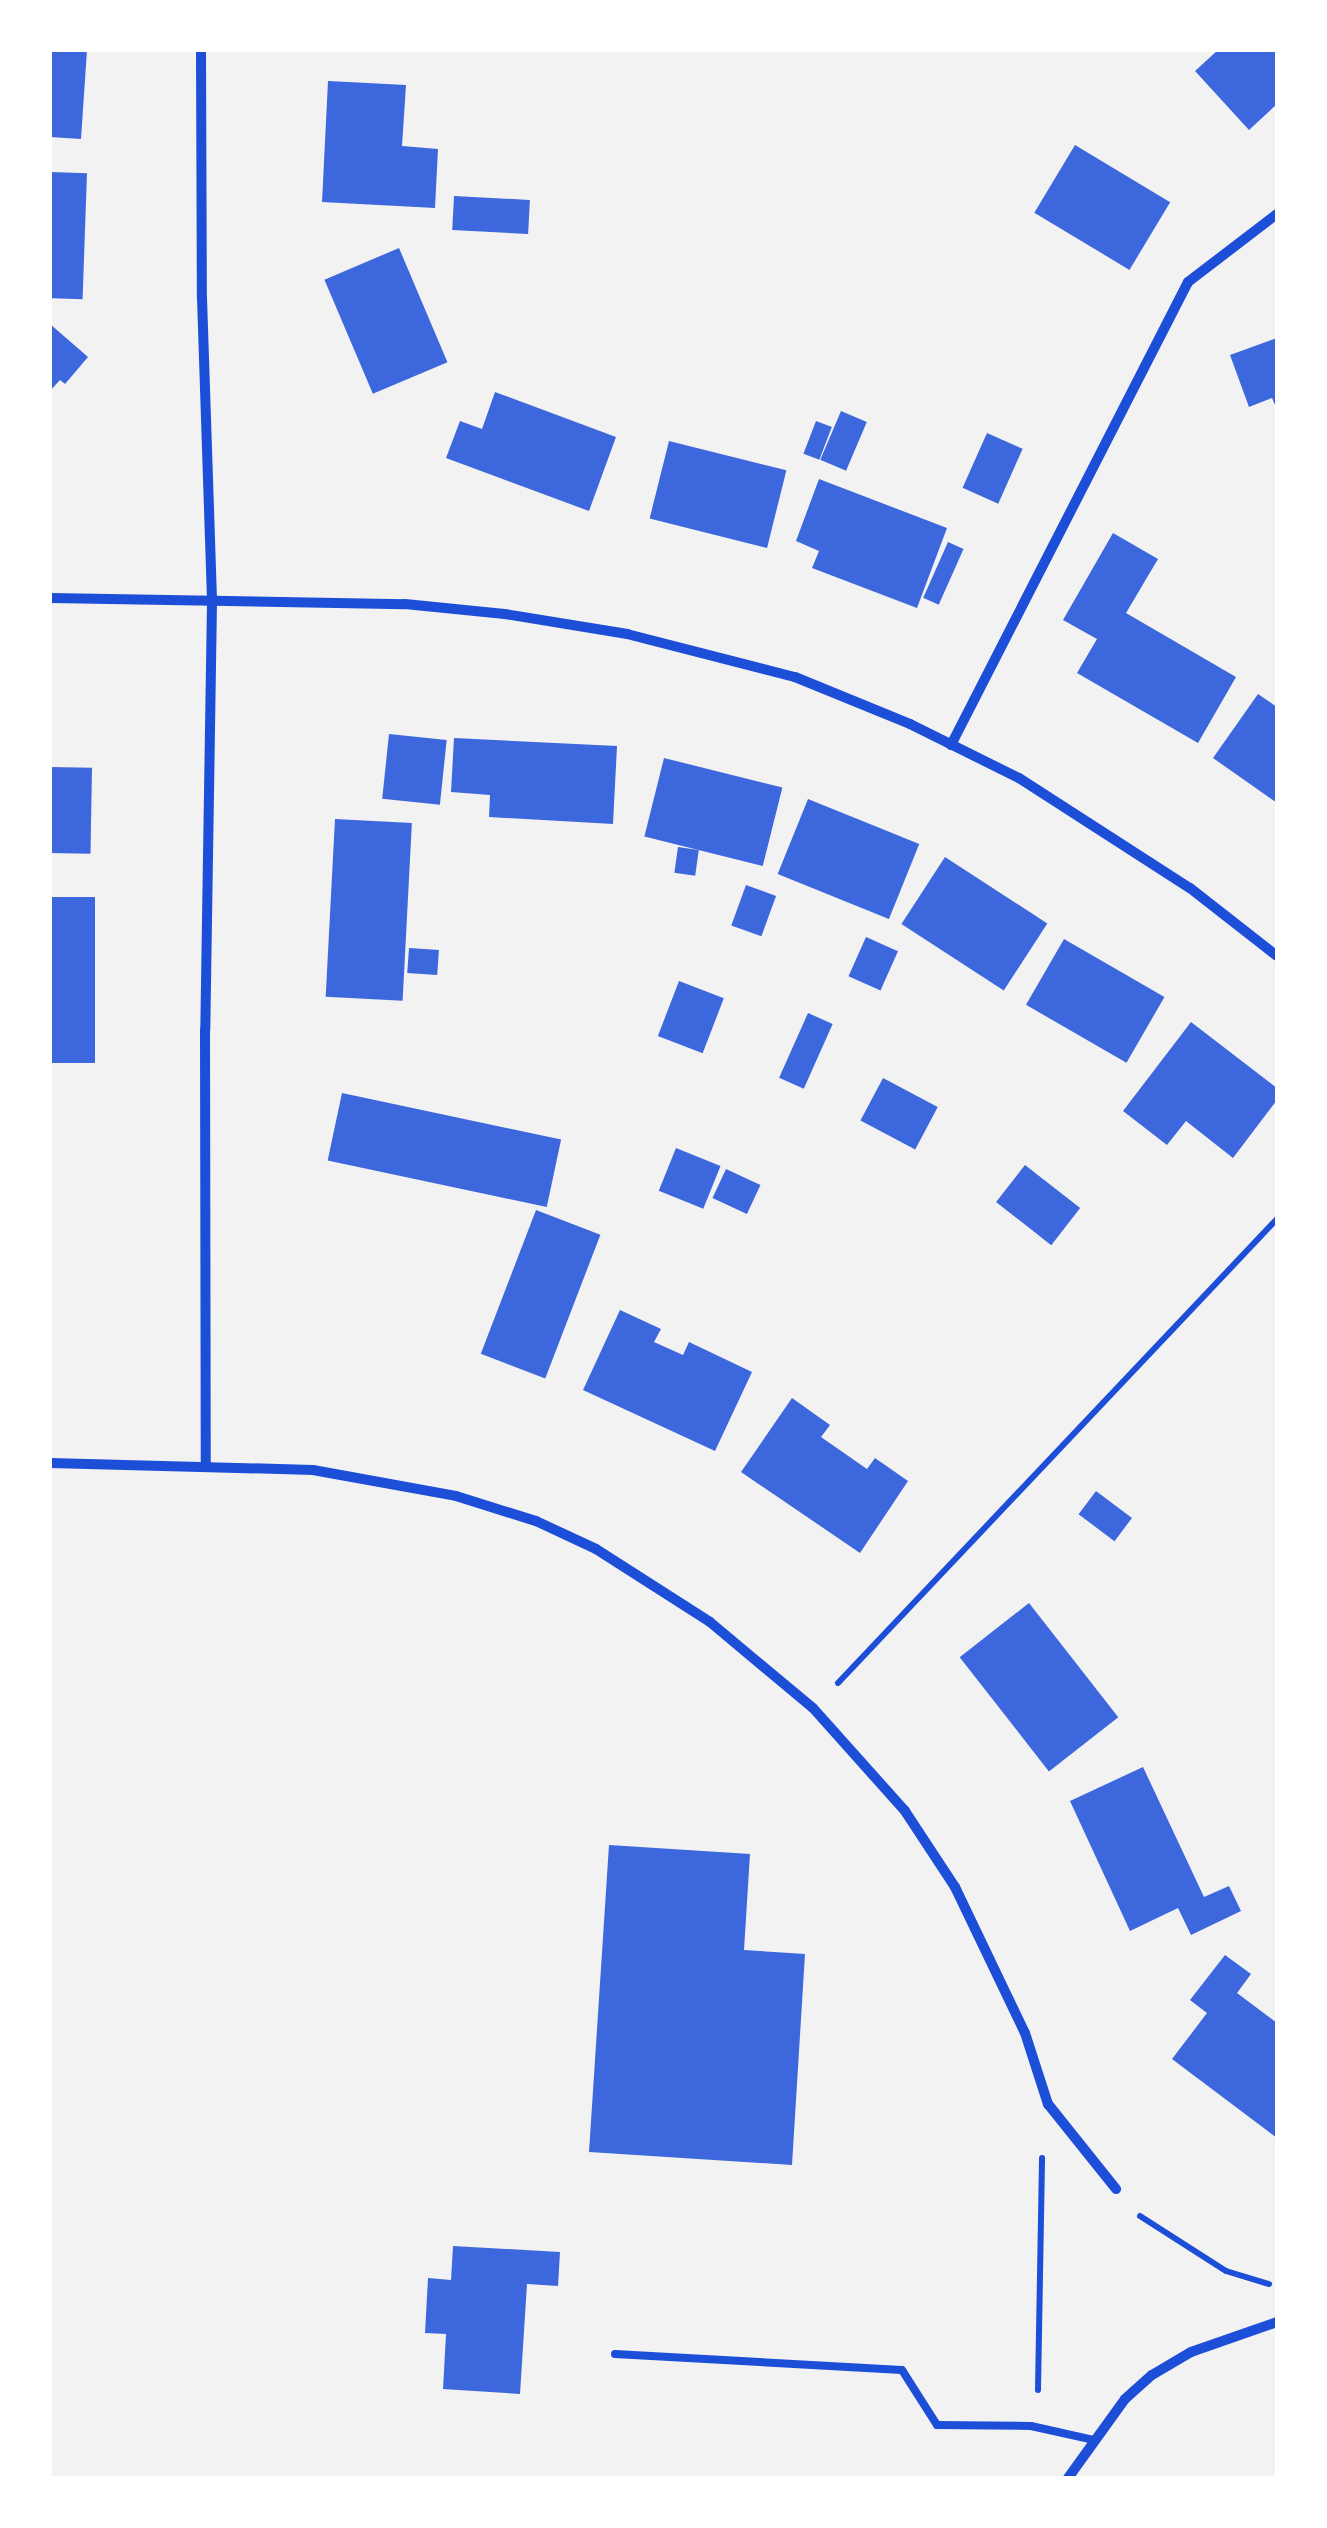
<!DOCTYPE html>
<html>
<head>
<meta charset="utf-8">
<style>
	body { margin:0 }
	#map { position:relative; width:1327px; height:2528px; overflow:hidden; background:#f2f2f2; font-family:"Titillium Web",sans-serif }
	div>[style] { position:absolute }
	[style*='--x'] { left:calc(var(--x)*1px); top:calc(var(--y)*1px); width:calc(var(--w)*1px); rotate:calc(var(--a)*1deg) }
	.building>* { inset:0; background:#3d67dc; transform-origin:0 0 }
	.path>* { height:6px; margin:-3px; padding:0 3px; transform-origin:3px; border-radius:3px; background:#1d4ed8 }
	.service>* { height:8px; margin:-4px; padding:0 4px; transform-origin:4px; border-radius:4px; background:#1d4ed8 }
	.minor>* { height:10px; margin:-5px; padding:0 5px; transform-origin:5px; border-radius:5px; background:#1d4ed8 }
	span { translate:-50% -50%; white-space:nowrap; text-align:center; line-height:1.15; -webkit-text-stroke:9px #fff; paint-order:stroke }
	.frame { position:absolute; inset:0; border:52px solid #fff; pointer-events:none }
</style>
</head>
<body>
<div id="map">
	<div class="building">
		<div style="clip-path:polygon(50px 50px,87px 50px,81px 139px,50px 137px)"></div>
		<div style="clip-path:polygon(1218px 50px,1277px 50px,1277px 104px,1249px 130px,1195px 71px)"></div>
		<div style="clip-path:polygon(328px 81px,406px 85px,402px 146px,438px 149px,435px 208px,322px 202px)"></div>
		<div style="left:1075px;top:145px;width:111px;height:79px;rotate:31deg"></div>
		<div style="left:50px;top:172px;width:37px;height:126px;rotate:2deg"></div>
		<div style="left:454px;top:196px;width:76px;height:34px;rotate:3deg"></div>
		<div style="left:399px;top:248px;width:124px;height:81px;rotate:67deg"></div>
		<div style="clip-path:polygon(50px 324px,88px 357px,65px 384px,60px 380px,50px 391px)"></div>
		<div style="clip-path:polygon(1277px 338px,1277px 410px,1272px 398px,1249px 407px,1230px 355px)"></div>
		<div style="clip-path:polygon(495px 392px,616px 437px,589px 511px,446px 458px,460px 421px,482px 429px)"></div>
		<div style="left:841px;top:411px;width:28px;height:53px;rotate:23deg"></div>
		<div style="left:816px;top:421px;width:17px;height:35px;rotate:21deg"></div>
		<div style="left:987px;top:433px;width:39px;height:60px;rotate:24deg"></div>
		<div style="left:669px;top:441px;width:121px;height:80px;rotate:14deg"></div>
		<div style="clip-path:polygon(819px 479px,947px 528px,917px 608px,812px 568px,819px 551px,796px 541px)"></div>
		<div style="clip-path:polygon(1113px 533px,1158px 559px,1126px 613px,1236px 677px,1198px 743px,1077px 673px,1097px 639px,1063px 620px)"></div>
		<div style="left:948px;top:542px;width:17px;height:61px;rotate:24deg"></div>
		<div style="clip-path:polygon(1258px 694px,1277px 707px,1277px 803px,1213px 758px)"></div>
		<div style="left:389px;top:734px;width:58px;height:65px;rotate:6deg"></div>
		<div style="clip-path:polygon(454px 738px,617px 746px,613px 824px,489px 817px,490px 795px,451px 792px)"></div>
		<div style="left:664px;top:758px;width:122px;height:81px;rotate:14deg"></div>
		<div style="left:50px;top:767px;width:42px;height:86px;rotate:1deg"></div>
		<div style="left:808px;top:799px;width:120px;height:81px;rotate:22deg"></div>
		<div style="left:335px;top:819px;width:77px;height:178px;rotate:3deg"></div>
		<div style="left:678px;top:847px;width:21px;height:26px;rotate:8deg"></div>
		<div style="left:945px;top:857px;width:122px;height:80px;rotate:33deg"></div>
		<div style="left:746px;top:885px;width:32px;height:43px;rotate:20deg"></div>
		<div style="left:50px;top:897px;width:45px;height:166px"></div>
		<div style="left:866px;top:937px;width:35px;height:43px;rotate:24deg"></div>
		<div style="left:1064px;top:939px;width:116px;height:76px;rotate:30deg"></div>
		<div style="left:409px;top:948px;width:30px;height:25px;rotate:4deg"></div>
		<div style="left:679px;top:981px;width:48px;height:59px;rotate:21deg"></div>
		<div style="left:808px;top:1013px;width:27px;height:71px;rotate:24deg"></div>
		<div style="clip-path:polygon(1191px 1022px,1277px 1088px,1277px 1100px,1233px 1158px,1186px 1121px,1167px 1145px,1123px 1111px)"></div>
		<div style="left:883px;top:1078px;width:62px;height:48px;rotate:28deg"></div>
		<div style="left:342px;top:1093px;width:224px;height:69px;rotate:12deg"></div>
		<div style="left:676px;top:1148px;width:48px;height:46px;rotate:22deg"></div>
		<div style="left:1025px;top:1165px;width:70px;height:47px;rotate:38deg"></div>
		<div style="left:726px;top:1169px;width:38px;height:32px;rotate:25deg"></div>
		<div style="left:536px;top:1210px;width:69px;height:154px;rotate:21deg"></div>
		<div style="clip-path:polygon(620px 1310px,661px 1329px,654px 1342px,683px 1355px,689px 1342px,752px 1372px,715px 1451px,583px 1390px)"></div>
		<div style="clip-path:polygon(792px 1398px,830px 1425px,821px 1437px,867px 1469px,875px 1458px,908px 1481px,860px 1553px,741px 1472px)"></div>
		<div style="left:1096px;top:1491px;width:45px;height:29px;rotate:37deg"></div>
		<div style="left:1029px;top:1603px;width:145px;height:88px;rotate:52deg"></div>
		<div style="clip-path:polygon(1143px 1767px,1204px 1897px,1229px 1886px,1241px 1911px,1191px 1935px,1178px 1908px,1130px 1931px,1070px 1801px)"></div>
		<div style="clip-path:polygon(609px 1845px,750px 1854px,744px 1950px,805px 1954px,792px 2165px,589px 2152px)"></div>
		<div style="clip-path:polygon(1225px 1955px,1251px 1974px,1237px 1993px,1277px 2023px,1277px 2138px,1172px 2059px,1207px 2013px,1190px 2000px)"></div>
		<div style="clip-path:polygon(453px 2246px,560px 2252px,558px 2286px,527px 2284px,520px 2394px,443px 2389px,446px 2334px,425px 2333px,428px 2278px,451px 2280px)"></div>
	</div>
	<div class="path">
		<div style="--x:838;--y:1683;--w:639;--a:-46.59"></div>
		<div style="--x:1140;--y:2216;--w:102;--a:32.6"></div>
		<div style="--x:1226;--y:2271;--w:45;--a:16.8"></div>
		<div style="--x:1038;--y:2390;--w:232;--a:-89"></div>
	</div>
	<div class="service">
		<div style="--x:615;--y:2354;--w:287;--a:3.2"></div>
		<div style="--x:902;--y:2370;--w:65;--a:57.5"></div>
		<div style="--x:937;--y:2425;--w:94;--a:0.6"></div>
		<div style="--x:1031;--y:2426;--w:65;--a:12.5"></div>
	</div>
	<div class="minor">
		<div style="--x:201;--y:50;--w:248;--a:89.8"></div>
		<div style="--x:202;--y:298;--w:304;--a:88.1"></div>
		<div style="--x:212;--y:602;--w:428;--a:90.9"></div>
		<div style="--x:205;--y:1030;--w:435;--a:89.9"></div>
		<div style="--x:50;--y:598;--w:355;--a:1"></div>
		<div style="--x:405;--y:604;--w:100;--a:5.7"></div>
		<div style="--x:505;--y:614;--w:124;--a:9.3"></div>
		<div style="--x:627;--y:634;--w:173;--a:14.4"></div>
		<div style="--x:795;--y:677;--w:124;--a:22.2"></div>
		<div style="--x:910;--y:724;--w:122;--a:26.4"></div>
		<div style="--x:1019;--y:778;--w:203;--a:32.8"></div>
		<div style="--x:1190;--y:888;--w:110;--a:38"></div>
		<div style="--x:951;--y:745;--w:520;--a:-62.89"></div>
		<div style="--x:1188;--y:282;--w:112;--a:-37.4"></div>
		<div style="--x:50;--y:1463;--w:263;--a:1.5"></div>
		<div style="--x:313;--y:1470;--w:145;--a:10.3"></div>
		<div style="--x:456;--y:1496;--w:84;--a:17.4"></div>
		<div style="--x:536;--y:1521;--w:66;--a:25"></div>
		<div style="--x:596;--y:1549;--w:135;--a:32.6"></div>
		<div style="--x:710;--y:1622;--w:134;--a:39.9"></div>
		<div style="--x:813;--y:1708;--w:138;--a:48.2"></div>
		<div style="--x:905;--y:1811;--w:91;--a:56.7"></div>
		<div style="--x:955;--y:1887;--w:162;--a:64.4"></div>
		<div style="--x:1025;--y:2033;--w:75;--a:72.1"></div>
		<div style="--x:1048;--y:2104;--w:109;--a:51.3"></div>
		<div style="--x:1068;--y:2478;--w:97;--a:-54.2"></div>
		<div style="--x:1125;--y:2399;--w:36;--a:-42"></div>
		<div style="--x:1152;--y:2375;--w:45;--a:-30.5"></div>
		<div style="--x:1191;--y:2352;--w:91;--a:-19.2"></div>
	</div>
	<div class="frame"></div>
</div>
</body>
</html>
